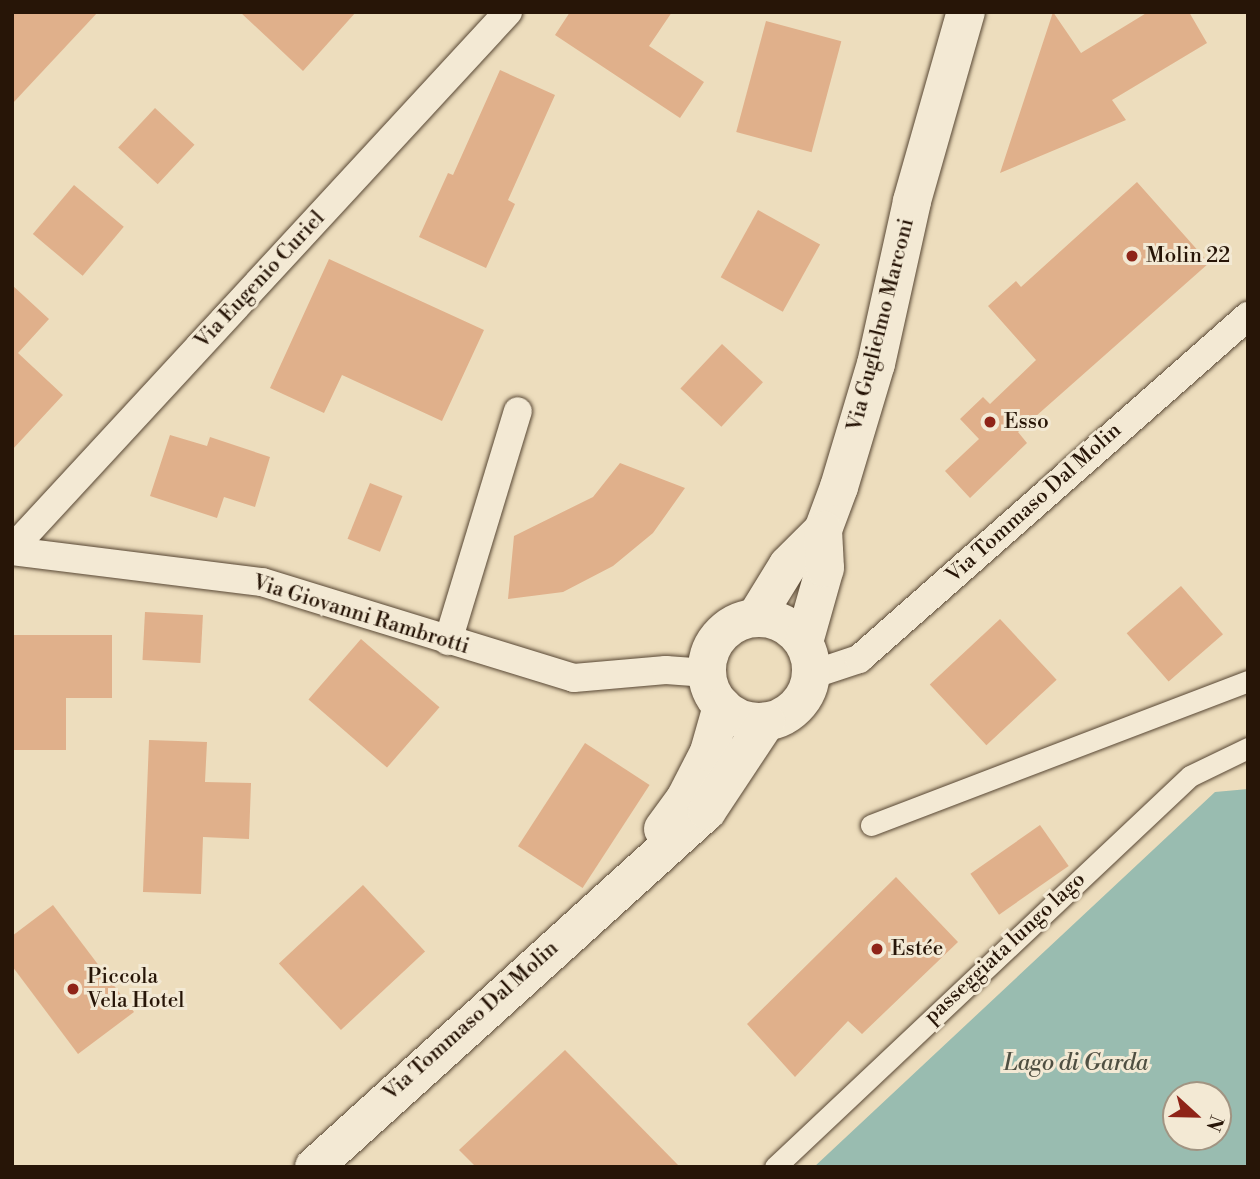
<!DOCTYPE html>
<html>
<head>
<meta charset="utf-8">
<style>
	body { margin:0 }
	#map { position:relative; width:1260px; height:1179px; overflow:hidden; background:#edddbd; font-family:"Libre Bodoni",serif }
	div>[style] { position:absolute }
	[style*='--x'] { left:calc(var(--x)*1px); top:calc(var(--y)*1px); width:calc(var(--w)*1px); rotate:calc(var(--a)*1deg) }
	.water>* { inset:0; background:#99bcb0 }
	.building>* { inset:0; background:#e0b08b; transform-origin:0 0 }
	.roads { filter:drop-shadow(0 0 2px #584734) drop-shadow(0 0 2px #584734) }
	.pedestrian>* { height:21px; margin:-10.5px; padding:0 10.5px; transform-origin:10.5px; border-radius:10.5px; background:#f3e9d4 }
	.minor>* { height:28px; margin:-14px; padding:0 14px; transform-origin:14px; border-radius:14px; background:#f3e9d4 }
	.secondary>* { height:38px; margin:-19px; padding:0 19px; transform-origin:19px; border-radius:19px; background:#f3e9d4 }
	.secondary>.ring { margin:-19px; padding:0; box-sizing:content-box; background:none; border:38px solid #f3e9d4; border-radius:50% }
	.dots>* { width:19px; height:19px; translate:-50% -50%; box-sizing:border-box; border:4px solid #f3e9d4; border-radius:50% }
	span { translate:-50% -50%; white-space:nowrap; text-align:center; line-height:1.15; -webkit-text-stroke:6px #f3e9d4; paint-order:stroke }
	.poi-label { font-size:21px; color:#271507 }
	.left { translate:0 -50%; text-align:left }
	.street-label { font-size:21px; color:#271507 }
	.water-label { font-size:23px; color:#4f4f42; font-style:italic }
	.frame { position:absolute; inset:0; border:14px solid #271507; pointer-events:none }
	.north { position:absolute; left:1162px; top:1081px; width:70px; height:70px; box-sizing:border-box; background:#f3e9d4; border:2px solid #a19482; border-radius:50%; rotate:112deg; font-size:19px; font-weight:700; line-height:28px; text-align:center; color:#271507 }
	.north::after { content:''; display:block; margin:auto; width:24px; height:32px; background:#8f2418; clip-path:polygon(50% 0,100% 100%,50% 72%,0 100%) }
</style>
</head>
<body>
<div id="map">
	<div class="water">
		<div style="clip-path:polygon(evenodd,1248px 789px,1248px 1167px,814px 1167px,1215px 792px,1248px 789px,1176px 1095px,1218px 1095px,1218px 1137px,1176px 1137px,1176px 1095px)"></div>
	</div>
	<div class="building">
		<div style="clip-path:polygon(12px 12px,98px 12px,12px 104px)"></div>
		<div style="clip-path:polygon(240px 12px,356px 12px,303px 71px)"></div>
		<div style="clip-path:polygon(570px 12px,672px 12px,649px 46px,704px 82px,680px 118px,555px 35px)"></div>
		<div style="clip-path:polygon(1053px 12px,1081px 53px,1148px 12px,1189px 12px,1207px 43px,1112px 100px,1126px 120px,1000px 173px)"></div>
		<div style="left:766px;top:21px;width:78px;height:115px;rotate:15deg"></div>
		<div style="clip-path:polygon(500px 70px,555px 95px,508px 200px,515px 204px,486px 268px,419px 237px,448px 173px,453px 175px)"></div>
		<div style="left:155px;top:108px;width:54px;height:54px;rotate:43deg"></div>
		<div style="clip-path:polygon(1137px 182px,1209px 263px,1018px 432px,1027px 443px,970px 498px,945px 471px,979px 439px,960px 419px,983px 397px,990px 404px,1036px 360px,988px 306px,1016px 281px,1021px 287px)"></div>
		<div style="left:74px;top:185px;width:65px;height:64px;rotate:40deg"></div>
		<div style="left:758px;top:210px;width:71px;height:77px;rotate:29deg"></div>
		<div style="clip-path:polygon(329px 259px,484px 330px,442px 421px,342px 375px,324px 413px,270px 388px)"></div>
		<div style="clip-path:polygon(12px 285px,49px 319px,18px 353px,63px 395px,12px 450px)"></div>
		<div style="left:722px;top:344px;width:56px;height:61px;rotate:43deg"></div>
		<div style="clip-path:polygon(170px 435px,207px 446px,210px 437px,270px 457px,255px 507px,224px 497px,217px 518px,150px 496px)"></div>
		<div style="clip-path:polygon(620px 463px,685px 488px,653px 533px,613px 566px,563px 592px,508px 599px,514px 536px,593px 497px)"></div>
		<div style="left:370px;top:483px;width:35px;height:60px;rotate:22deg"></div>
		<div style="left:1181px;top:586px;width:64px;height:72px;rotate:49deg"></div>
		<div style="left:145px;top:612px;width:58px;height:48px;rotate:3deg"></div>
		<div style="left:1000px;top:619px;width:83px;height:96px;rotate:47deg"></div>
		<div style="clip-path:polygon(12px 635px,112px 635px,112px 698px,66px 698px,66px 750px,12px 750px)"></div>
		<div style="left:361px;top:639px;width:104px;height:80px;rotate:41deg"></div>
		<div style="clip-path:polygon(149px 740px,207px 742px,205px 782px,251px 783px,249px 839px,203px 837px,201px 894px,143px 892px)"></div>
		<div style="left:585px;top:743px;width:77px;height:123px;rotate:33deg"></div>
		<div style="left:1040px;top:825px;width:50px;height:85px;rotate:55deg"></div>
		<div style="clip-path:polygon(896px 877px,958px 942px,862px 1034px,848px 1021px,795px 1077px,747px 1024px)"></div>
		<div style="left:363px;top:885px;width:91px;height:115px;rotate:47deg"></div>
		<div style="clip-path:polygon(53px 905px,134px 1012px,78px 1054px,12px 966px,12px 936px)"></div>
		<div style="clip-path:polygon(565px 1050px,680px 1167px,476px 1167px,459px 1150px)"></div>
	</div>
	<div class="roads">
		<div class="pedestrian">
			<div style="--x:871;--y:825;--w:404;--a:-20.9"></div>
			<div style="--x:775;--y:1167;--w:570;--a:-43.29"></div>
			<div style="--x:1190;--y:776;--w:64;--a:-25.8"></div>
		</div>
		<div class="minor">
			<div style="--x:12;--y:549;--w:731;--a:-47.27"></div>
			<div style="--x:12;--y:551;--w:252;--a:7.1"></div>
			<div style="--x:262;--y:582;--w:326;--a:17.1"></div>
			<div style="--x:574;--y:678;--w:92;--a:-5"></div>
			<div style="--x:666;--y:670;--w:41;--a:4.2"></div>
			<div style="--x:448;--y:641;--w:240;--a:-73.1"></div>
			<div style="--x:811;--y:675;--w:51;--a:-18.4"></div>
			<div style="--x:859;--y:659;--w:519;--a:-41.4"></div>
		</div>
		<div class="secondary">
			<div style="--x:756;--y:617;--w:61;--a:-58.4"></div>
			<div style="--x:788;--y:565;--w:49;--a:-45"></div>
			<div style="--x:823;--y:530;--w:46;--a:-69.6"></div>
			<div style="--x:839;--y:487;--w:128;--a:-73.3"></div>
			<div style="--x:876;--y:364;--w:167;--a:-77.5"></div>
			<div style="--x:912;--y:201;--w:197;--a:-74.1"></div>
			<div class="ring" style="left:707px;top:618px;width:66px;height:66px"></div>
			<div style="--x:804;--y:642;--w:77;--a:-74.2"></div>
			<div style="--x:825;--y:568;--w:38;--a:-93"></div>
			<div style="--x:663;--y:829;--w:37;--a:-54"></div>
			<div style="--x:685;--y:799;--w:53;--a:-62.9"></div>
			<div style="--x:709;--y:752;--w:48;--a:-74.2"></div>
			<div style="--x:314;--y:1167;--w:530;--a:-42.17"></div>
			<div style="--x:707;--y:811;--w:107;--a:-56.5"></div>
		</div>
	</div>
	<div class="dots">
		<div style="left:1132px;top:256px;background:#8f2418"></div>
		<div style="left:990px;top:422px;background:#8f2418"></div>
		<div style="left:877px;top:949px;background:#8f2418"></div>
		<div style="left:73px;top:989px;background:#8f2418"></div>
	</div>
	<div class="poi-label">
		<span class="left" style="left:1146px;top:256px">Molin 22</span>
		<span class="left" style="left:1004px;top:422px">Esso</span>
		<span class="left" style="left:891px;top:949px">Estée</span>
		<span class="left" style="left:87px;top:989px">Piccola<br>Vela Hotel</span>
	</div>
	<div class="street-label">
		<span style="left:260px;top:280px;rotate:-47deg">Via Eugenio Curiel</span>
		<span style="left:881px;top:325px;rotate:-76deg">Via Guglielmo Marconi</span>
		<span style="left:1034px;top:503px;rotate:-42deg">Via Tommaso Dal Molin</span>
		<span style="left:361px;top:615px;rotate:17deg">Via Giovanni Rambrotti</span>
		<span style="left:1005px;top:948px;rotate:-43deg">passeggiata lungo lago</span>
		<span style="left:471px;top:1021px;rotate:-42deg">Via Tommaso Dal Molin</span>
	</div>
	<div class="water-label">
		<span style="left:1076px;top:1063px">Lago di Garda</span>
	</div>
	<div class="frame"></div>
	<div class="north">N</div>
</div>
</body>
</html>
